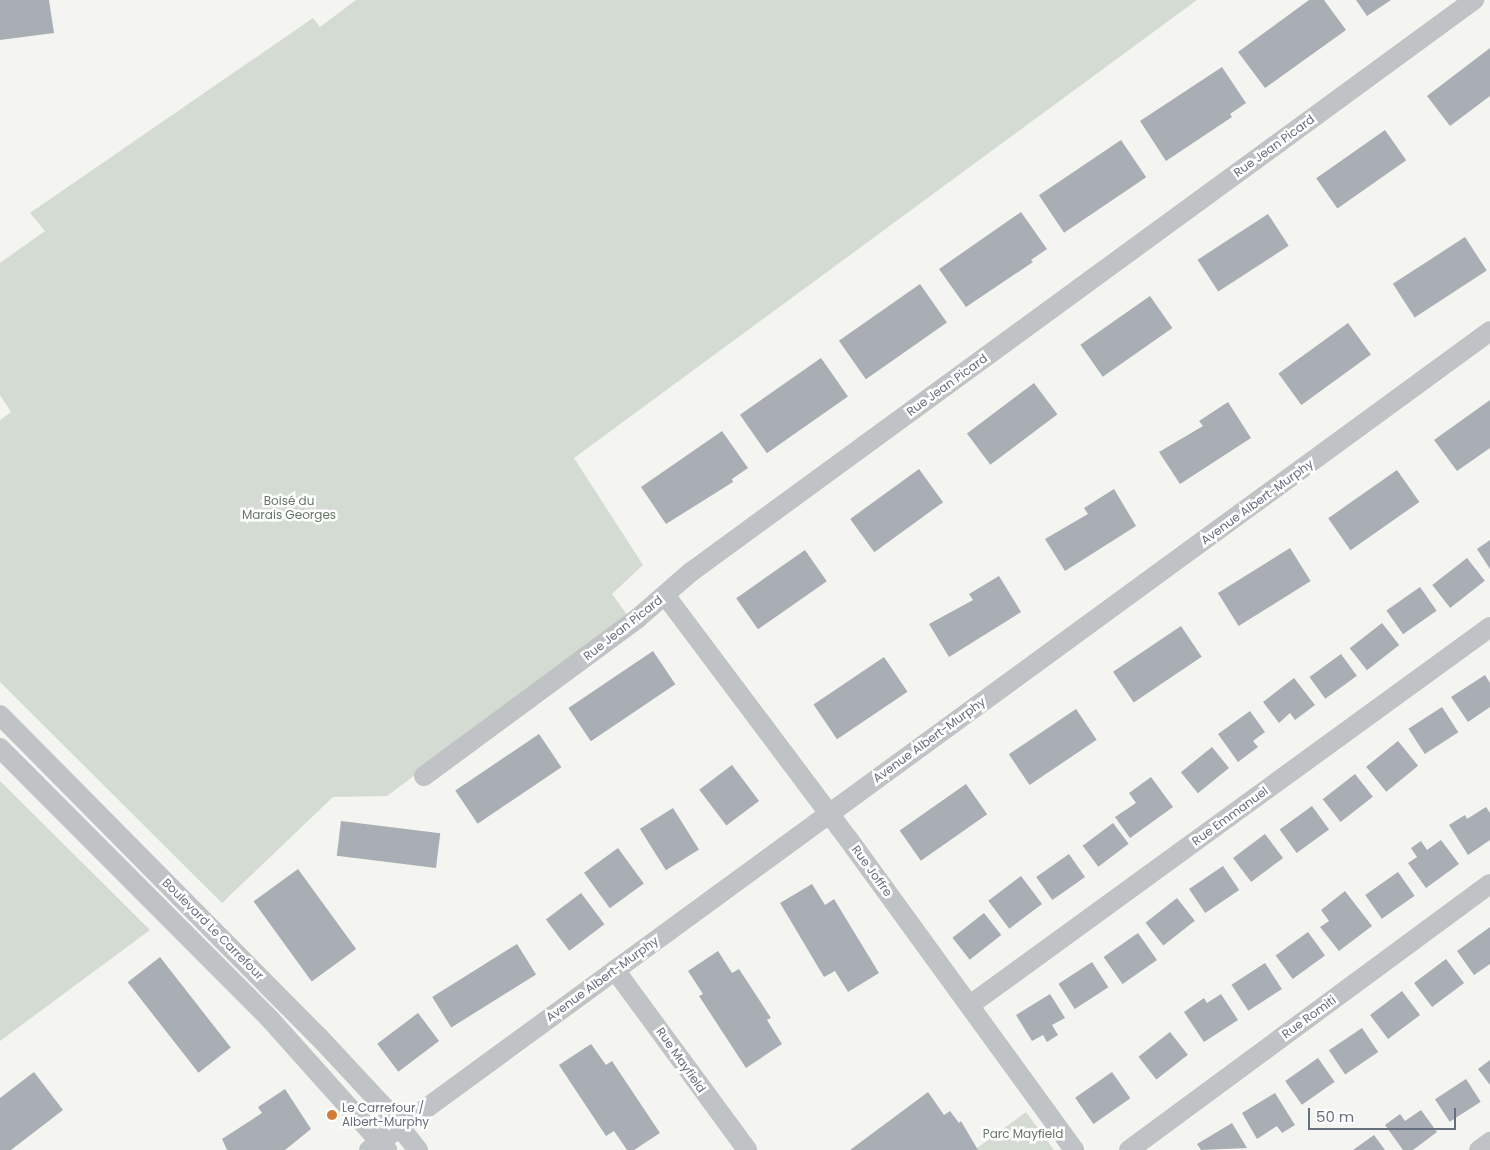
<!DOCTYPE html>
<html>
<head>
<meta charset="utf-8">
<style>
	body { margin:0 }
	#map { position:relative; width:1490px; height:1150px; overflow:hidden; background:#f4f4f1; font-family:Poppins,sans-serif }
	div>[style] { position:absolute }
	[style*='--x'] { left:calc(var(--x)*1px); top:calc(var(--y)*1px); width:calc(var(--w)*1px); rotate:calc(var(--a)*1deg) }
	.green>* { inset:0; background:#d4dbd3 }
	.building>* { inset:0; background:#a9aeb4; transform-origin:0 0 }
	.minor>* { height:20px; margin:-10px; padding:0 10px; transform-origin:10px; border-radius:10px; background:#c0c3c6 }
	.dots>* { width:14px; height:14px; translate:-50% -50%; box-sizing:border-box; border:2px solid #fff; border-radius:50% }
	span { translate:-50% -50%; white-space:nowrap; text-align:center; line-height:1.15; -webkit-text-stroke:5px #fff; paint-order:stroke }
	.street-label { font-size:12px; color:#666f7f }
	.park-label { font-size:12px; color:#657765 }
	.poi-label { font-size:12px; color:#666f7f }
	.left { translate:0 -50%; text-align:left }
	.scale { position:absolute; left:1308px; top:1108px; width:148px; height:22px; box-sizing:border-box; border:2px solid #666f7f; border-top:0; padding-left:6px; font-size:15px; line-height:18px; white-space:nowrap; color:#666f7f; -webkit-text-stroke:4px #fff; paint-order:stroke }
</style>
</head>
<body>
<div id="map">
	<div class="green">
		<div style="clip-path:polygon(356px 0,1197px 0,574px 458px,643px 565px,612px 594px,628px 616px,387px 796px,333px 797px,222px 903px,0 682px,0 420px,11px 412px,0 395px,0 263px,45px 231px,30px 213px,313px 18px,320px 27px)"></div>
		<div style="clip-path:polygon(0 781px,150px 930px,0 1041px)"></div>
		<div style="clip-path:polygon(1026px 1112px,1054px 1150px,977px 1150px,977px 1148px)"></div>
	</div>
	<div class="building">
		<div style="clip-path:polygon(0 0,49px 0,54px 33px,0 40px)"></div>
		<div style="clip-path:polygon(1309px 0,1324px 0,1346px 30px,1265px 88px,1238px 52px)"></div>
		<div style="clip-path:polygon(1356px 0,1391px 0,1367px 16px)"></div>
		<div style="clip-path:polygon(1490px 48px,1490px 96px,1450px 126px,1427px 96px)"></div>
		<div style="clip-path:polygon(1222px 67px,1246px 103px,1230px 114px,1232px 117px,1166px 161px,1140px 121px)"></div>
		<div style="left:1385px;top:130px;width:37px;height:84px;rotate:55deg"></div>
		<div style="left:1121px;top:140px;width:45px;height:99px;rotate:56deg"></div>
		<div style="clip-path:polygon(1021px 212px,1047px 249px,1031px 260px,1033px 262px,966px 307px,939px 269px)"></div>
		<div style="left:1268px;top:214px;width:38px;height:84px;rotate:57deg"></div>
		<div style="left:1465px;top:237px;width:40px;height:86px;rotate:57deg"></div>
		<div style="left:920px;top:284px;width:47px;height:99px;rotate:55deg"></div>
		<div style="left:1150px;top:296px;width:39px;height:85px;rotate:55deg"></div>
		<div style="left:1348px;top:323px;width:39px;height:86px;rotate:54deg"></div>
		<div style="left:821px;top:358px;width:47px;height:99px;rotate:55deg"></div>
		<div style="left:1034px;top:383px;width:39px;height:84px;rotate:53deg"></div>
		<div style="clip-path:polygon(1490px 400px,1490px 448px,1457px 471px,1434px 440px)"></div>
		<div style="clip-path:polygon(1228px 402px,1251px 438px,1180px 484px,1159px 452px,1203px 426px,1199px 421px)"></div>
		<div style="clip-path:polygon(722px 431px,748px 468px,732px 479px,733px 482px,666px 524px,641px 487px)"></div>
		<div style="left:919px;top:469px;width:41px;height:85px;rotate:54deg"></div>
		<div style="left:1397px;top:470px;width:39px;height:84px;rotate:55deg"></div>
		<div style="clip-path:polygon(1114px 489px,1136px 526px,1065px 571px,1045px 539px,1088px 514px,1084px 508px)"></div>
		<div style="clip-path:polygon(1490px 540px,1490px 569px,1477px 549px)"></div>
		<div style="left:1290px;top:548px;width:39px;height:85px;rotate:58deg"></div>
		<div style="left:805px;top:550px;width:38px;height:84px;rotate:55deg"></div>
		<div style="left:1467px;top:558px;width:29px;height:44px;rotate:52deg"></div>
		<div style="clip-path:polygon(999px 576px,1021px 612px,949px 657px,929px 624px,973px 600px,969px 594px)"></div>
		<div style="left:1420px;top:587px;width:29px;height:41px;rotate:55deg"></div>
		<div style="left:1382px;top:623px;width:28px;height:41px;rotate:52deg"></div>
		<div style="left:1181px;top:626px;width:37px;height:82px;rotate:56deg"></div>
		<div style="left:653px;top:651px;width:40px;height:102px;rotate:56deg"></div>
		<div style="left:1341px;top:654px;width:27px;height:39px;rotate:54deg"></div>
		<div style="left:884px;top:657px;width:42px;height:85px;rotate:56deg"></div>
		<div style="clip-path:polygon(1485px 675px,1490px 683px,1490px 707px,1468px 722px,1451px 697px)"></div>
		<div style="clip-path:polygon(1294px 678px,1315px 705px,1295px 720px,1290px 713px,1279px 723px,1263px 702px)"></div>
		<div style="left:1442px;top:707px;width:30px;height:40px;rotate:57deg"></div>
		<div style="left:1076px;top:709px;width:37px;height:81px;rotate:56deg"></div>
		<div style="clip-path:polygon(1250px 711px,1265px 732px,1253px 741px,1258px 747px,1238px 762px,1218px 734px)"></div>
		<div style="left:539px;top:734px;width:40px;height:101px;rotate:56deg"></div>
		<div style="left:1398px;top:741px;width:32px;height:41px;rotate:51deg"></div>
		<div style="left:1212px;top:747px;width:27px;height:40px;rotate:51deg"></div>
		<div style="left:732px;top:765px;width:45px;height:41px;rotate:53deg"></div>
		<div style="left:1355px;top:774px;width:29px;height:41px;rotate:52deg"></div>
		<div style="clip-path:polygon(1151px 777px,1173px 807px,1130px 838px,1115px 817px,1136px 803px,1129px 793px)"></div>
		<div style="left:966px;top:784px;width:37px;height:81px;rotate:55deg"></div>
		<div style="left:1312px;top:806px;width:29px;height:40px;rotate:54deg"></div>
		<div style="clip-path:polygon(1486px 807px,1490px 813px,1490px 840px,1468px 855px,1449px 825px,1465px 815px,1467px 819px)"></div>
		<div style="left:673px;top:808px;width:49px;height:39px;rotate:58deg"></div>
		<div style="left:341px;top:821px;width:100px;height:35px;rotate:7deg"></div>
		<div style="left:1113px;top:823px;width:26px;height:38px;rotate:53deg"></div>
		<div style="left:1265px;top:834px;width:30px;height:40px;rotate:53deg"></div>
		<div style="clip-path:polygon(1441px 840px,1459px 864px,1426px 888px,1408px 863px,1417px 857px,1411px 848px,1421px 841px,1427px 850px)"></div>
		<div style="left:618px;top:848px;width:44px;height:42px;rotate:54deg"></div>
		<div style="left:1069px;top:854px;width:28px;height:40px;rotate:55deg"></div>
		<div style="left:1223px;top:866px;width:29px;height:41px;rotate:56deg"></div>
		<div style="left:298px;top:869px;width:99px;height:55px;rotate:54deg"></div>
		<div style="left:1398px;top:872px;width:29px;height:40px;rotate:55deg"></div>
		<div style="left:1021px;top:876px;width:35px;height:41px;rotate:53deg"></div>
		<div style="clip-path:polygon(812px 884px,825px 905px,834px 899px,879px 973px,848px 992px,835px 971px,824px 977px,780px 903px)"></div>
		<div style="clip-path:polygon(1345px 891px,1372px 926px,1339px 951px,1320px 927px,1329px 921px,1321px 910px)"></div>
		<div style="left:581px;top:893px;width:39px;height:44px;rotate:53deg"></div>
		<div style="left:1177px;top:898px;width:29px;height:40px;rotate:52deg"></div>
		<div style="left:984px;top:913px;width:28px;height:40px;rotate:52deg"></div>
		<div style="clip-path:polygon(1490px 927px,1490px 964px,1474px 975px,1457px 951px)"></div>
		<div style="left:1308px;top:932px;width:29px;height:40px;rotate:54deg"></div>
		<div style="left:1138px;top:933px;width:33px;height:42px;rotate:55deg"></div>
		<div style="left:517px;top:944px;width:36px;height:100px;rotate:58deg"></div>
		<div style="clip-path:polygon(718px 951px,732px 973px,739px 969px,771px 1018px,767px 1020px,782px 1044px,746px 1068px,699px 996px,703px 994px,688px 971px)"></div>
		<div style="left:160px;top:957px;width:115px;height:41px;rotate:52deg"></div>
		<div style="left:1446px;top:959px;width:30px;height:40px;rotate:53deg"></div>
		<div style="left:1092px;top:962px;width:30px;height:40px;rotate:57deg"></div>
		<div style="left:1265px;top:963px;width:31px;height:40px;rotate:57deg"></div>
		<div style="left:1402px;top:991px;width:30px;height:40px;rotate:53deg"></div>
		<div style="clip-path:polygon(1050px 994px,1065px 1018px,1052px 1025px,1058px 1035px,1047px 1042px,1043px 1035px,1032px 1041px,1016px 1015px)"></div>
		<div style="clip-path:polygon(1221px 994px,1238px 1020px,1204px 1042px,1184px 1012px,1204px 998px,1207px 1003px)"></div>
		<div style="left:418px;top:1013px;width:35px;height:51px;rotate:53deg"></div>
		<div style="left:1362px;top:1028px;width:29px;height:40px;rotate:56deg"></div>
		<div style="left:1170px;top:1032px;width:29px;height:40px;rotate:52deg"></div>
		<div style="clip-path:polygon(591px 1044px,606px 1065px,612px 1061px,660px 1133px,634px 1150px,627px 1150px,614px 1131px,606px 1136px,559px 1065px)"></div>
		<div style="left:1318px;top:1058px;width:29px;height:40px;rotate:55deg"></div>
		<div style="clip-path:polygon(1490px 1060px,1490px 1085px,1478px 1069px)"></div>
		<div style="clip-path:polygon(34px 1072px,63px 1110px,11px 1150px,0 1150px,0 1098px)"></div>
		<div style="left:1112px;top:1072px;width:32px;height:45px;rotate:55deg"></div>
		<div style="left:1466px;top:1079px;width:27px;height:37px;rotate:57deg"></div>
		<div style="clip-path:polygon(285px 1089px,311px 1129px,285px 1150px,227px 1150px,222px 1139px,262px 1113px,258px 1107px)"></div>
		<div style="clip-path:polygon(928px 1092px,944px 1115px,950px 1111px,959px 1123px,961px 1121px,978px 1150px,850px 1150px)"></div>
		<div style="clip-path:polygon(1275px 1093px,1295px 1125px,1282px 1133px,1277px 1126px,1257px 1139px,1242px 1113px)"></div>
		<div style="clip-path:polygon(1421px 1110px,1437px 1132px,1413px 1150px,1403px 1150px,1385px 1125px,1400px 1114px,1405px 1121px)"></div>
		<div style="clip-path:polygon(1232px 1123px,1247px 1148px,1201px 1150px,1197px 1144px)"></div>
		<div style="clip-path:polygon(1374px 1135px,1385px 1150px,1353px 1150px)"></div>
	</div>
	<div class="minor">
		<div style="--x:665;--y:595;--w:306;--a:53.1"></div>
		<div style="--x:849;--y:840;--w:383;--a:54"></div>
		<div style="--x:0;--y:715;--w:452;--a:45.3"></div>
		<div style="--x:318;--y:1036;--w:97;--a:47.1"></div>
		<div style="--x:384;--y:1107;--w:55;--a:51.7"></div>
		<div style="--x:0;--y:748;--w:383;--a:45.1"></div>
		<div style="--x:270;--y:1019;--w:176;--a:48.2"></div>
		<div style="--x:424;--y:776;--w:266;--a:-36.4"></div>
		<div style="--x:638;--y:618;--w:70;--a:-41"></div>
		<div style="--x:691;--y:572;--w:970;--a:-36.15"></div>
		<div style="--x:615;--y:970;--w:223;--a:53.7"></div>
		<div style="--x:970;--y:1005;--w:643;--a:-36.01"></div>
		<div style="--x:369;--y:1150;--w:1388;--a:-36.15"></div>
		<div style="--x:1129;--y:1150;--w:448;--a:-36.4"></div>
		<div style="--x:1479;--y:1150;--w:14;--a:-36"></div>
	</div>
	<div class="dots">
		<div style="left:332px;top:1115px;background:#d17b35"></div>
	</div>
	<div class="street-label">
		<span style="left:1274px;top:146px;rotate:-36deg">Rue Jean Picard</span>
		<span style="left:947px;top:385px;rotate:-36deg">Rue Jean Picard</span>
		<span style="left:1257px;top:502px;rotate:-36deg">Avenue Albert-Murphy</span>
		<span style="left:623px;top:628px;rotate:-38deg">Rue Jean Picard</span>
		<span style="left:929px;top:740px;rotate:-36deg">Avenue Albert-Murphy</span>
		<span style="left:1230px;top:816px;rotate:-36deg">Rue Emmanuel</span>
		<span style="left:872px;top:871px;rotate:54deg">Rue Joffre</span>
		<span style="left:213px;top:929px;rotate:45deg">Boulevard Le Carrefour</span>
		<span style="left:602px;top:979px;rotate:-36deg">Avenue Albert-Murphy</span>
		<span style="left:1309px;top:1017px;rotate:-36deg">Rue Romiti</span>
		<span style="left:681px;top:1060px;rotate:55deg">Rue Mayfield</span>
	</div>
	<div class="park-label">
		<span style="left:289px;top:508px">Boisé du<br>Marais Georges</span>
		<span style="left:1023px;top:1134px">Parc Mayfield</span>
	</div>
	<div class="poi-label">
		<span class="left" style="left:342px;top:1115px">Le Carrefour /<br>Albert-Murphy</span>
	</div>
	<div class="scale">50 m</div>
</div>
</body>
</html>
